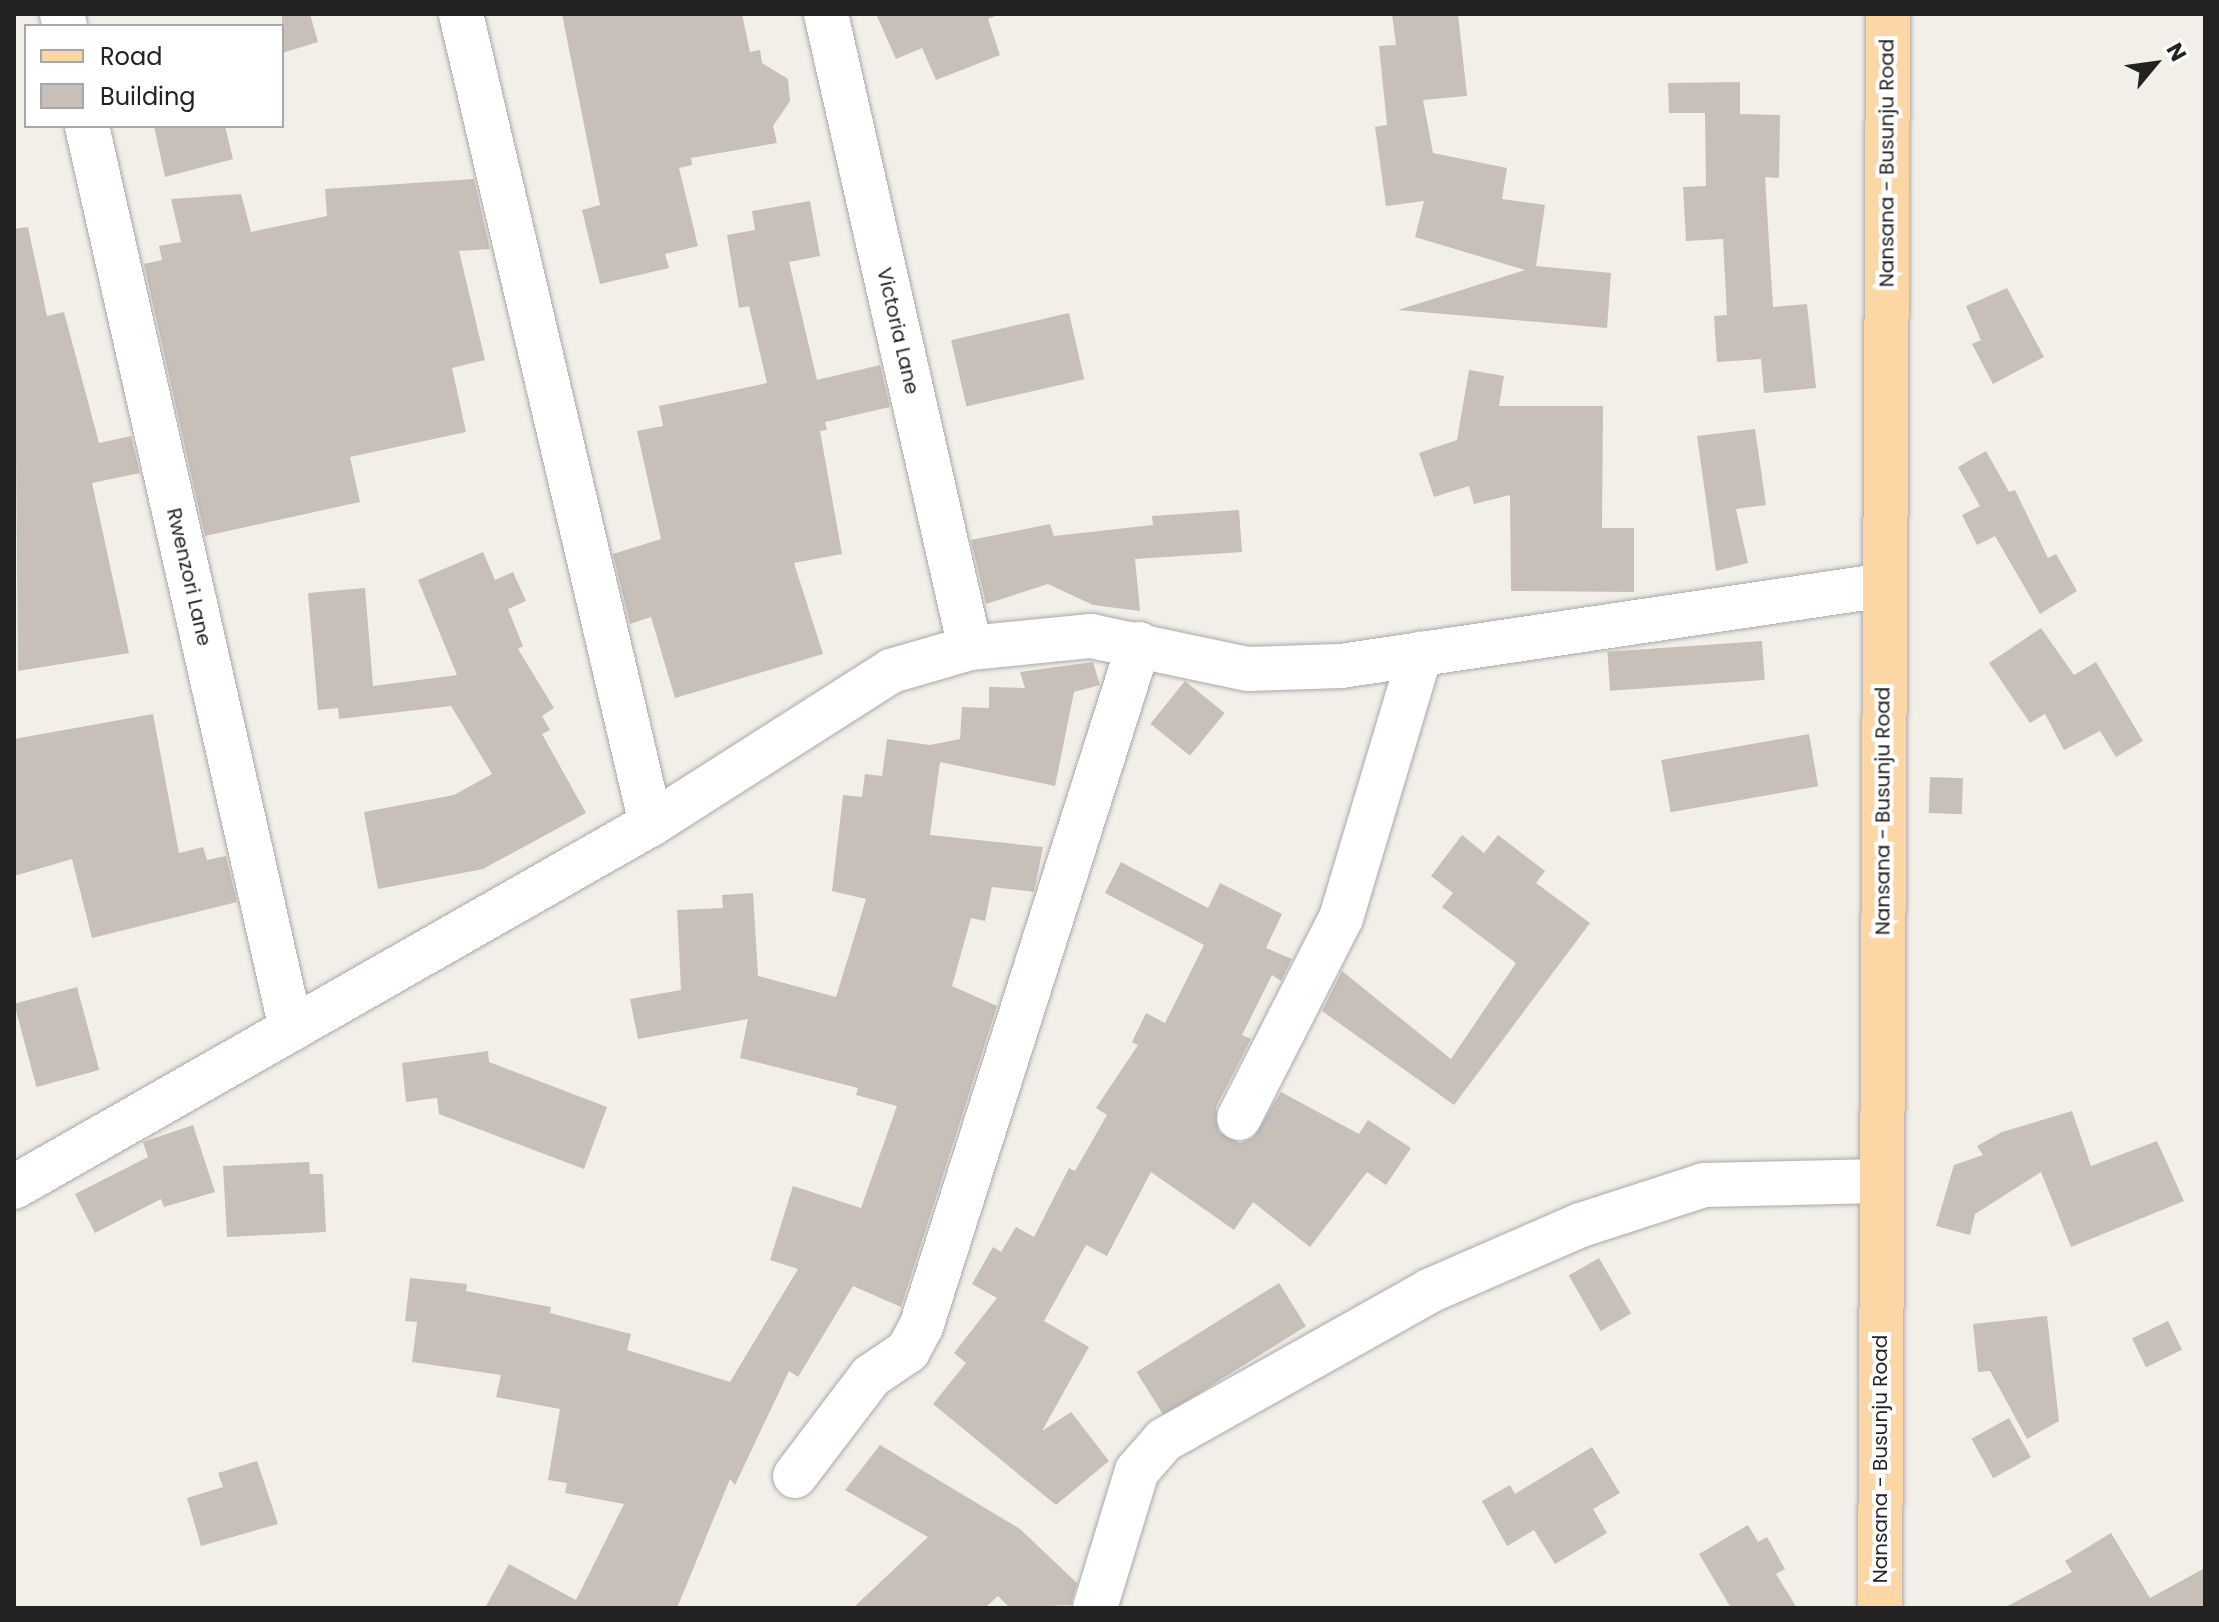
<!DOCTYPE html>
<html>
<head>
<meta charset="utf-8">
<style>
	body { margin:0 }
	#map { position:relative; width:2219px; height:1622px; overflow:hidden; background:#f2efe9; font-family:Poppins,sans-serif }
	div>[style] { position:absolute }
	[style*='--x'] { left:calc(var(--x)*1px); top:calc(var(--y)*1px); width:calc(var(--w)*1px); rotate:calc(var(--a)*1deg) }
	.building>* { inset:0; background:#c7bfb8; transform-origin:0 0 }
	.roads { filter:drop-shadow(0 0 2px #a9a9a9) drop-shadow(0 0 2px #a9a9a9) }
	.minor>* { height:44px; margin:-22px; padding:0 22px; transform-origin:22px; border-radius:22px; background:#fff }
	.major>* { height:44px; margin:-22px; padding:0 22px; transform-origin:22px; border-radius:22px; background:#fcd6a4 }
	span { translate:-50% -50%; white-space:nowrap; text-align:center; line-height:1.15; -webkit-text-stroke:8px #fff; paint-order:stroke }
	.street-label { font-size:20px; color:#222 }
	.frame { position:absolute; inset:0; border:16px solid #222; pointer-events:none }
	.legend { position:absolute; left:24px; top:24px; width:260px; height:104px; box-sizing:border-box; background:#fff; border:2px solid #a7a7a7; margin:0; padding:10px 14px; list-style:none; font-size:24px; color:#222 }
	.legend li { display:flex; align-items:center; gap:16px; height:40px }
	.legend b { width:40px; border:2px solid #a7a7a7 }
	.north { position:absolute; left:2115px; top:24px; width:80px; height:80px; -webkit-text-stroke:6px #fff; paint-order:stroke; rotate:61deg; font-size:22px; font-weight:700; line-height:32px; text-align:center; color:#222 }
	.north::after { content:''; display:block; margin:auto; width:28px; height:36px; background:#222; clip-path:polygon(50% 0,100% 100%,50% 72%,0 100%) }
</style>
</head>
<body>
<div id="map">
	<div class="building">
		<div style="clip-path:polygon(282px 14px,310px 14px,318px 42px,282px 53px)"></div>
		<div style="clip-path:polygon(562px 14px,742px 14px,750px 52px,760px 50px,762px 63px,788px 79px,790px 101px,773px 126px,777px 143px,691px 158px,692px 165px,679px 168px,698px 246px,665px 254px,669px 268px,600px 284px,582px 210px,600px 205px)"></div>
		<div style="clip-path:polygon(876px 14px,1000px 14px,988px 19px,1000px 55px,936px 80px,922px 48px,896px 59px)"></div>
		<div style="clip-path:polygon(1392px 14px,1458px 14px,1467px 96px,1423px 100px,1433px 153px,1507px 168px,1502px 199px,1545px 205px,1536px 266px,1611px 273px,1607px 328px,1398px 310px,1525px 270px,1415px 237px,1424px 201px,1386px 206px,1375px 127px,1387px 125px,1379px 46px,1396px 45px)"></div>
		<div style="clip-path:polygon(1740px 82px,1740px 114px,1780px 115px,1779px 178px,1765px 177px,1773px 307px,1807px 304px,1816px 388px,1764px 393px,1761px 359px,1717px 362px,1714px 316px,1727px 315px,1723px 239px,1686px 241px,1683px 187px,1706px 186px,1705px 113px,1669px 113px,1668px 83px)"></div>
		<div style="clip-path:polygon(154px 126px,225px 126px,233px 159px,165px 177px)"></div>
		<div style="clip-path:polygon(474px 179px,490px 249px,459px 251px,485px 360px,452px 368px,466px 432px,350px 457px,360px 502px,205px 536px,144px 264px,162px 260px,159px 246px,181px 242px,171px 199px,241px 194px,251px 232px,327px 216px,325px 189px)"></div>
		<div style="clip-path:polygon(810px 201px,820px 256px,789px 262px,817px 380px,880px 365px,890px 407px,825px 422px,827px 430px,820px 431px,842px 554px,794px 563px,823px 654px,675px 698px,651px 617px,630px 624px,613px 554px,661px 539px,637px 431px,663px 426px,659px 406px,767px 383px,749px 306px,739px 308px,727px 235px,755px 230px,752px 211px)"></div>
		<div style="clip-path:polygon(28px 227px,47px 316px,64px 312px,99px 443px,131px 436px,140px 473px,92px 483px,129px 653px,18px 671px,14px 229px)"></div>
		<div style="clip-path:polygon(2007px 288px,2044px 357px,1993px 384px,1972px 344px,1981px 340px,1966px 306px)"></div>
		<div style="left:1069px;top:313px;width:68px;height:121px;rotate:77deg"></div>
		<div style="clip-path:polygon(1469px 370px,1504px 376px,1499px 406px,1603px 406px,1602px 528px,1634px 528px,1634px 592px,1511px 591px,1510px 495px,1474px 504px,1469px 486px,1434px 497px,1419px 453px,1457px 440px)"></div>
		<div style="clip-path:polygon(1755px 429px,1766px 505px,1736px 509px,1748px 563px,1716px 571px,1697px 436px)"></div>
		<div style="clip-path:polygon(1986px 451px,2009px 492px,2015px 490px,2048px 558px,2056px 554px,2077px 591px,2040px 614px,1995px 536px,1977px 545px,1962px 515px,1980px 506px,1958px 467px)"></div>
		<div style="clip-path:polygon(1239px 510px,1242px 552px,1135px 559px,1140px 611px,1093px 605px,1048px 584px,986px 604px,971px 540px,1050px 524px,1054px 536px,1153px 525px,1152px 516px)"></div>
		<div style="clip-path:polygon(483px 552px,495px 580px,513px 572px,526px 601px,508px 609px,523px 646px,518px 649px,554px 708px,542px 716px,550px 730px,542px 734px,586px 813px,483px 869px,378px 889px,364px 812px,454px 795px,492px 774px,451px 706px,339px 719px,338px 708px,318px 710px,308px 593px,365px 588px,373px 686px,457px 675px,418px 580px)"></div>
		<div style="clip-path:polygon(2041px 628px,2074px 675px,2096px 662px,2143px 741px,2116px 757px,2100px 731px,2064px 750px,2045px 714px,2030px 723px,1989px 663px)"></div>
		<div style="left:1762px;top:641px;width:39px;height:155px;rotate:86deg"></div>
		<div style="clip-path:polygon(1093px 662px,1100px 685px,1074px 692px,1055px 786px,940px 762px,930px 835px,1043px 847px,1034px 892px,992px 887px,985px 921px,971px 918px,952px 986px,997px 1006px,901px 1307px,853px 1286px,798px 1377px,789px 1371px,735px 1485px,730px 1479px,677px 1608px,485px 1608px,509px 1564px,576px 1600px,624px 1504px,565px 1493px,567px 1483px,548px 1480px,560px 1409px,496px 1397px,501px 1375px,412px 1362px,417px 1322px,405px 1321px,410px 1278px,467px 1284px,466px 1291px,551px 1307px,550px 1313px,631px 1334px,627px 1350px,730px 1382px,798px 1269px,770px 1260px,793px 1186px,861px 1208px,897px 1106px,856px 1095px,858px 1088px,740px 1058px,748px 1019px,638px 1039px,630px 999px,681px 990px,677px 910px,723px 908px,722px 895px,753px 893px,758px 976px,836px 997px,866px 899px,832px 891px,843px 795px,862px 797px,865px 774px,882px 776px,887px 739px,930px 745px,960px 739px,962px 707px,989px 708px,989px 687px,1025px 688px,1020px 672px)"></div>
		<div style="left:1185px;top:681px;width:51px;height:55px;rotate:39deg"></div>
		<div style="clip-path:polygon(153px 714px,179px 853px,203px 847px,207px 860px,226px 856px,237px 902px,92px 938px,72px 859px,14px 876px,14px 739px)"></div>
		<div style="left:1809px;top:734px;width:53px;height:150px;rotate:80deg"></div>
		<div style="left:1930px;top:777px;width:33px;height:36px;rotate:2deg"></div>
		<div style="clip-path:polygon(1462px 835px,1484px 853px,1498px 835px,1545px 871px,1536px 883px,1590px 923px,1454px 1105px,1322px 1011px,1342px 971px,1451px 1059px,1516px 963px,1442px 907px,1453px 893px,1431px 876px)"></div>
		<div style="clip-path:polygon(1121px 862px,1208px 908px,1220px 883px,1282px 914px,1266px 948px,1292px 959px,1281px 981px,1272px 975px,1242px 1035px,1251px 1039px,1216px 1107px,1219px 1132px,1240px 1143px,1253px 1138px,1281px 1092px,1359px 1134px,1368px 1120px,1411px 1148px,1386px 1185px,1367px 1172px,1310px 1247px,1253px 1202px,1234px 1230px,1151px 1172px,1107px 1256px,1086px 1245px,1044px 1321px,1089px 1347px,1042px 1431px,1071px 1412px,1109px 1461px,1056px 1505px,933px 1404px,966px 1363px,954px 1353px,997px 1298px,972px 1284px,993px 1247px,1001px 1252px,1016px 1227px,1034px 1237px,1069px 1168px,1075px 1171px,1107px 1115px,1096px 1108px,1138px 1045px,1132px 1042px,1146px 1013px,1165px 1023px,1204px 945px,1105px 893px)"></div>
		<div style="left:77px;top:987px;width:86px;height:65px;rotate:75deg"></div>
		<div style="clip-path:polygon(488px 1051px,489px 1062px,607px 1107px,584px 1169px,439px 1114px,437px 1098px,406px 1102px,402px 1063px)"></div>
		<div style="clip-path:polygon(2072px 1111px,2091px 1166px,2157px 1141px,2184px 1201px,2071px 1247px,2041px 1172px,1975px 1214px,1970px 1235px,1936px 1226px,1954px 1165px,1983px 1155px,1977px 1146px,2002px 1132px)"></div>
		<div style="clip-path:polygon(193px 1125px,215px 1192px,164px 1207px,161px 1199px,95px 1233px,75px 1194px,148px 1157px,143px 1142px)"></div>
		<div style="clip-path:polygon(309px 1162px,310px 1174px,323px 1174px,326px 1232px,227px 1237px,223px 1166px)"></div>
		<div style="left:1599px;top:1258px;width:64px;height:35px;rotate:60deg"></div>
		<div style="left:1279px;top:1283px;width:51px;height:168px;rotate:58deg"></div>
		<div style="clip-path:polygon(2047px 1316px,2059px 1421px,2027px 1439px,1990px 1371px,1978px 1372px,1973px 1324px)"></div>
		<div style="left:2168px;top:1321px;width:32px;height:40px;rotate:64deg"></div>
		<div style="left:2009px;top:1418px;width:45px;height:43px;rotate:61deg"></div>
		<div style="clip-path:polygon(880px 1445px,1020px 1529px,1077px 1583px,1071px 1605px,1010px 1608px,998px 1596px,985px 1608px,853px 1608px,928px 1537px,845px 1490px)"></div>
		<div style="clip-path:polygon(1592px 1447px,1620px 1493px,1593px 1509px,1607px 1533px,1555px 1564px,1534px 1530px,1507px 1546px,1482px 1501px,1510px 1485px,1515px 1494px)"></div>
		<div style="clip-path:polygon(257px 1461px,278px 1524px,201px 1546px,187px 1498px,223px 1487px,218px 1473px)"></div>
		<div style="clip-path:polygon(1748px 1525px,1758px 1542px,1767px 1537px,1785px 1569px,1776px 1574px,1797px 1608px,1731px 1608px,1699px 1554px)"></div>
		<div style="clip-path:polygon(2111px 1533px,2150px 1598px,2205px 1568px,2205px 1608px,2004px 1608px,2072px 1572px,2065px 1561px)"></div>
	</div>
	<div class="roads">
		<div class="minor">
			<div style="--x:62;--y:14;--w:12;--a:76"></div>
			<div style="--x:461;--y:14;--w:832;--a:76.8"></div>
			<div style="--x:826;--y:14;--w:650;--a:77.2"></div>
			<div style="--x:87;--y:126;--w:926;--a:77.27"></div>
			<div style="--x:1239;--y:1118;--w:225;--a:-63"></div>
			<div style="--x:1341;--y:918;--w:276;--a:-73.3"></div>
			<div style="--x:14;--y:1187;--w:733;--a:-29.68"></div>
			<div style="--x:651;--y:824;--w:285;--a:-32.5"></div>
			<div style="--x:891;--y:671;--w:82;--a:-16.2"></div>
			<div style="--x:970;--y:648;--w:122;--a:-5.7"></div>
			<div style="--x:1091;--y:636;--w:160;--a:11.9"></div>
			<div style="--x:1248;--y:669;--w:93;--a:-1.8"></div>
			<div style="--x:1341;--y:666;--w:550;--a:-8.47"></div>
			<div style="--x:795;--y:1476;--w:126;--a:-52.8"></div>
			<div style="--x:871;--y:1376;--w:45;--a:-34"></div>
			<div style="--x:908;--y:1351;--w:27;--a:-62"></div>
			<div style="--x:921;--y:1327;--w:717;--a:-72.3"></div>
			<div style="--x:1095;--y:1608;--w:143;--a:-73"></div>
			<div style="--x:1137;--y:1471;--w:41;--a:-48.9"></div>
			<div style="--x:1164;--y:1440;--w:304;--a:-29.3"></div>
			<div style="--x:1429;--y:1291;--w:166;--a:-23.5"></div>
			<div style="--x:1581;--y:1225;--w:129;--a:-18"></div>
			<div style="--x:1704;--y:1185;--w:177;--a:-1.3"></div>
		</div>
		<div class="major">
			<div style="--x:1880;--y:1608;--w:1594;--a:-89.71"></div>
		</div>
	</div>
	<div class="street-label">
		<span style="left:1887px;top:163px;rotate:-90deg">Nansana - Busunju Road</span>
		<span style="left:898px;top:331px;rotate:77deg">Victoria Lane</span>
		<span style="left:189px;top:577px;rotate:77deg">Rwenzori Lane</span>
		<span style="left:1883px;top:811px;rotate:-90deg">Nansana - Busunju Road</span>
		<span style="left:1880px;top:1459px;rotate:-90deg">Nansana - Busunju Road</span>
	</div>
	<div class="frame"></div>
	<ul class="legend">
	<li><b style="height:10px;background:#fcd6a4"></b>Road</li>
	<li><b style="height:22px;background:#c7bfb8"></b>Building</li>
	</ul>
	<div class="north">N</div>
</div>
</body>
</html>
